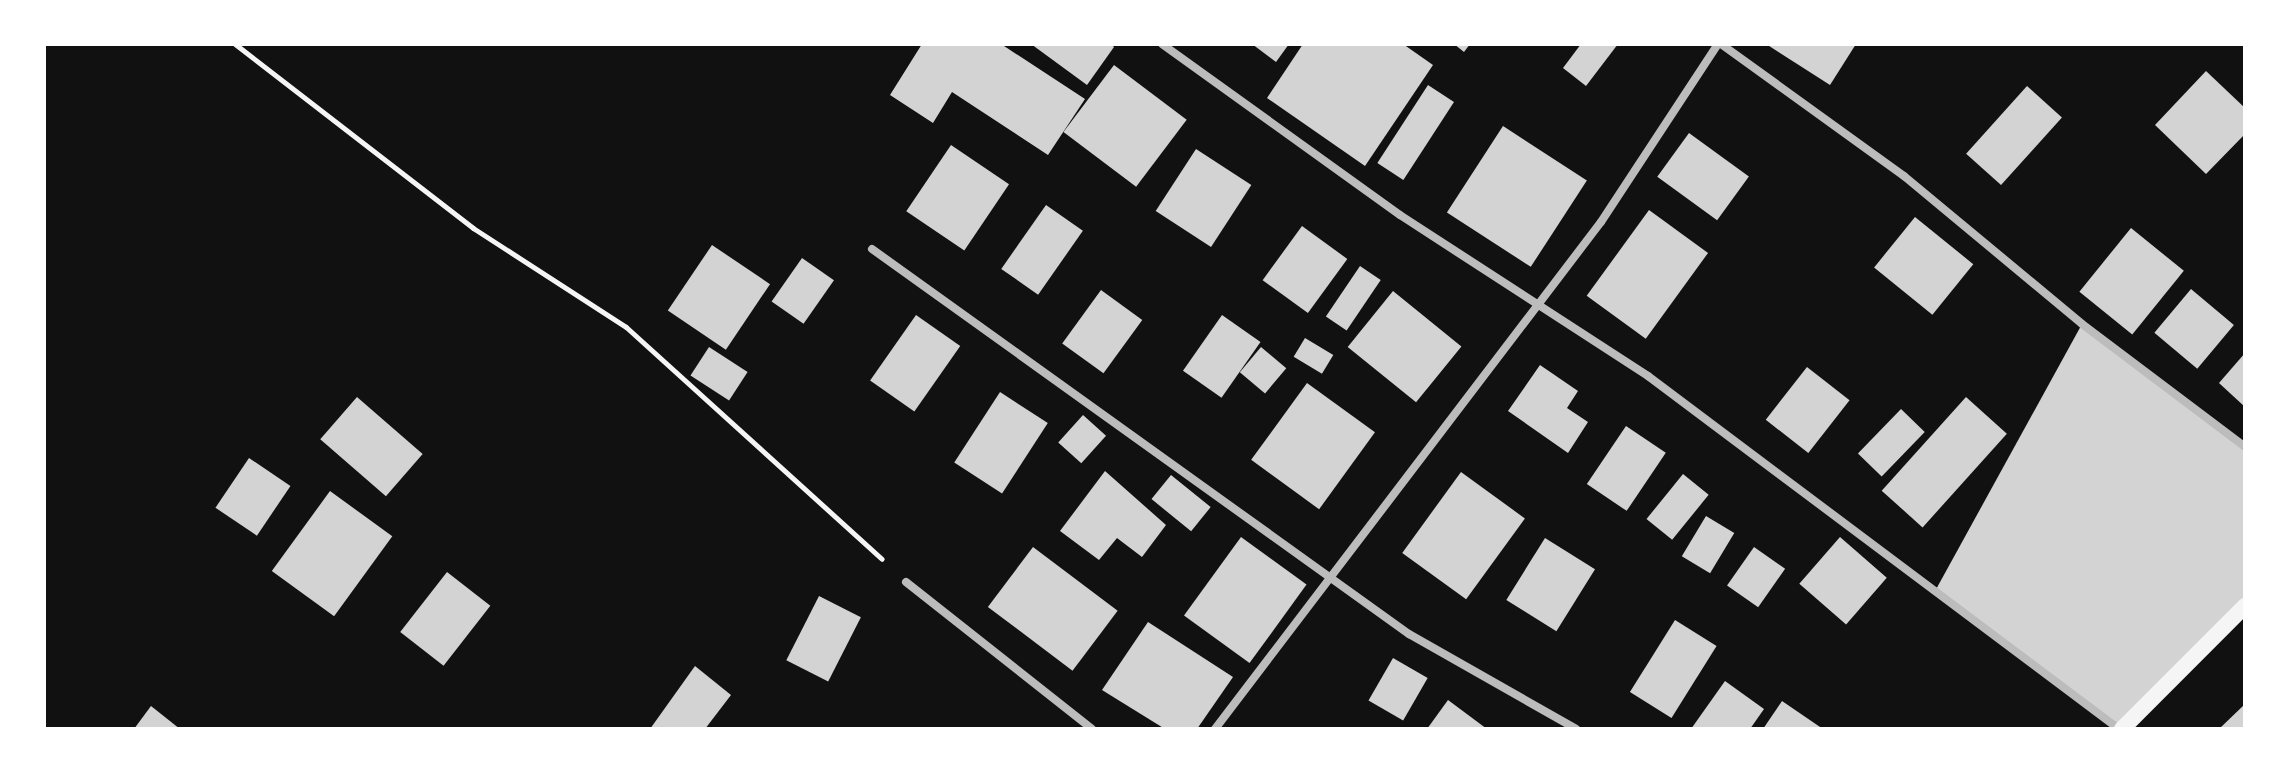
<!DOCTYPE html>
<html>
<head>
<meta charset="utf-8">
<style>
	body { margin:0 }
	#map { position:relative; width:2289px; height:773px; overflow:hidden; background:#111; font-family:"Space Grotesk",sans-serif }
	div>[style] { position:absolute }
	[style*='--x'] { left:calc(var(--x)*1px); top:calc(var(--y)*1px); width:calc(var(--w)*1px); rotate:calc(var(--a)*1deg) }
	.building>* { inset:0; background:#d3d3d3; transform-origin:0 0 }
	.path>* { height:5px; margin:-2.5px; padding:0 2.5px; transform-origin:2.5px; border-radius:2.5px; background:#f5f5f5 }
	.minor>* { height:8px; margin:-4px; padding:0 4px; transform-origin:4px; border-radius:4px; background:#bcbcbc }
	.secondary>* { height:16px; margin:-8px; padding:0 8px; transform-origin:8px; border-radius:8px; background:#f5f5f5 }
	span { translate:-50% -50%; white-space:nowrap; text-align:center; line-height:1.15; -webkit-text-stroke:6px #fff; paint-order:stroke }
	.frame { position:absolute; inset:0; border:46px solid #fff; pointer-events:none }
</style>
</head>
<body>
<div id="map">
	<div class="building">
		<div style="clip-path:polygon(922px 44px,1001px 44px,1085px 99px,1048px 155px,952px 92px,933px 123px,890px 95px)"></div>
		<div style="clip-path:polygon(1031px 44px,1111px 44px,1114px 47px,1087px 85px)"></div>
		<div style="clip-path:polygon(1252px 44px,1289px 44px,1276px 62px)"></div>
		<div style="clip-path:polygon(1303px 44px,1403px 44px,1433px 65px,1365px 166px,1267px 98px)"></div>
		<div style="clip-path:polygon(1454px 44px,1470px 44px,1464px 52px)"></div>
		<div style="clip-path:polygon(1581px 44px,1618px 44px,1586px 86px,1563px 68px)"></div>
		<div style="clip-path:polygon(1766px 44px,1856px 44px,1830px 85px)"></div>
		<div style="left:1114px;top:65px;width:91px;height:84px;rotate:37deg"></div>
		<div style="clip-path:polygon(2206px 71px,2245px 108px,2245px 134px,2206px 174px,2155px 125px)"></div>
		<div style="left:1428px;top:85px;width:31px;height:93px;rotate:33deg"></div>
		<div style="left:2027px;top:86px;width:47px;height:91px;rotate:42deg"></div>
		<div style="left:1503px;top:126px;width:100px;height:103px;rotate:33deg"></div>
		<div style="left:1689px;top:133px;width:74px;height:54px;rotate:36deg"></div>
		<div style="left:951px;top:145px;width:70px;height:80px;rotate:34deg"></div>
		<div style="left:1196px;top:149px;width:66px;height:74px;rotate:33deg"></div>
		<div style="left:1046px;top:205px;width:45px;height:78px;rotate:35deg"></div>
		<div style="left:1649px;top:210px;width:73px;height:106px;rotate:36deg"></div>
		<div style="left:1915px;top:217px;width:75px;height:65px;rotate:39deg"></div>
		<div style="left:1302px;top:226px;width:56px;height:67px;rotate:36deg"></div>
		<div style="left:2131px;top:228px;width:68px;height:82px;rotate:39deg"></div>
		<div style="left:712px;top:245px;width:70px;height:79px;rotate:34deg"></div>
		<div style="left:802px;top:258px;width:39px;height:53px;rotate:35deg"></div>
		<div style="left:1360px;top:266px;width:25px;height:61px;rotate:34deg"></div>
		<div style="left:2191px;top:289px;width:56px;height:57px;rotate:40deg"></div>
		<div style="left:1101px;top:290px;width:51px;height:66px;rotate:36deg"></div>
		<div style="left:1393px;top:291px;width:88px;height:72px;rotate:39deg"></div>
		<div style="left:916px;top:315px;width:54px;height:80px;rotate:35deg"></div>
		<div style="left:1222px;top:315px;width:47px;height:68px;rotate:35deg"></div>
		<div style="clip-path:polygon(2082px 324px,2245px 447px,2245px 606px,2122px 729px,1934px 593px)"></div>
		<div style="left:1305px;top:338px;width:33px;height:22px;rotate:31deg"></div>
		<div style="left:709px;top:347px;width:46px;height:34px;rotate:33deg"></div>
		<div style="left:1261px;top:347px;width:33px;height:33px;rotate:40deg"></div>
		<div style="clip-path:polygon(2245px 353px,2245px 407px,2219px 383px)"></div>
		<div style="clip-path:polygon(1540px 365px,1578px 391px,1567px 408px,1588px 422px,1568px 453px,1508px 411px)"></div>
		<div style="left:1807px;top:367px;width:54px;height:67px;rotate:38deg"></div>
		<div style="left:1307px;top:383px;width:84px;height:95px;rotate:36deg"></div>
		<div style="left:1000px;top:392px;width:57px;height:84px;rotate:33deg"></div>
		<div style="left:357px;top:397px;width:87px;height:56px;rotate:41deg"></div>
		<div style="left:1966px;top:397px;width:55px;height:126px;rotate:42deg"></div>
		<div style="left:1901px;top:409px;width:33px;height:62px;rotate:44deg"></div>
		<div style="left:1083px;top:415px;width:31px;height:37px;rotate:42deg"></div>
		<div style="left:1626px;top:426px;width:48px;height:70px;rotate:34deg"></div>
		<div style="left:249px;top:458px;width:50px;height:60px;rotate:34deg"></div>
		<div style="clip-path:polygon(1105px 471px,1166px 525px,1142px 557px,1117px 538px,1099px 560px,1060px 531px)"></div>
		<div style="left:1461px;top:472px;width:79px;height:100px;rotate:36deg"></div>
		<div style="left:1683px;top:474px;width:33px;height:58px;rotate:39deg"></div>
		<div style="left:1171px;top:475px;width:51px;height:31px;rotate:39deg"></div>
		<div style="left:330px;top:491px;width:77px;height:99px;rotate:36deg"></div>
		<div style="left:1706px;top:516px;width:33px;height:47px;rotate:31deg"></div>
		<div style="left:1241px;top:537px;width:81px;height:97px;rotate:36deg"></div>
		<div style="left:1840px;top:537px;width:62px;height:62px;rotate:41deg"></div>
		<div style="left:1545px;top:538px;width:59px;height:73px;rotate:32deg"></div>
		<div style="left:1033px;top:547px;width:106px;height:75px;rotate:37deg"></div>
		<div style="left:1754px;top:547px;width:38px;height:47px;rotate:35deg"></div>
		<div style="left:447px;top:572px;width:55px;height:76px;rotate:38deg"></div>
		<div style="left:819px;top:596px;width:47px;height:72px;rotate:27deg"></div>
		<div style="left:1675px;top:620px;width:49px;height:85px;rotate:32deg"></div>
		<div style="clip-path:polygon(1148px 622px,1233px 677px,1197px 729px,1165px 729px,1102px 690px)"></div>
		<div style="left:1393px;top:658px;width:40px;height:49px;rotate:30deg"></div>
		<div style="clip-path:polygon(695px 666px,731px 695px,705px 729px,650px 729px)"></div>
		<div style="clip-path:polygon(1725px 681px,1764px 709px,1750px 729px,1691px 729px)"></div>
		<div style="clip-path:polygon(1448px 700px,1487px 729px,1427px 729px)"></div>
		<div style="clip-path:polygon(1782px 701px,1823px 729px,1763px 729px)"></div>
		<div style="clip-path:polygon(2245px 704px,2245px 729px,2219px 729px)"></div>
		<div style="clip-path:polygon(151px 706px,180px 729px,134px 729px)"></div>
	</div>
	<div class="path">
		<div style="--x:235;--y:44;--w:301;--a:37.7"></div>
		<div style="--x:473;--y:228;--w:182;--a:32.9"></div>
		<div style="--x:626;--y:327;--w:345;--a:42.2"></div>
	</div>
	<div class="minor">
		<div style="--x:1162;--y:44;--w:293;--a:35.7"></div>
		<div style="--x:1400;--y:215;--w:296;--a:33"></div>
		<div style="--x:1648;--y:376;--w:589;--a:36.85"></div>
		<div style="--x:1721;--y:44;--w:226;--a:35.8"></div>
		<div style="--x:1904;--y:176;--w:231;--a:39.7"></div>
		<div style="--x:2082;--y:324;--w:204;--a:37"></div>
		<div style="--x:872;--y:249;--w:661;--a:35.64"></div>
		<div style="--x:1409;--y:634;--w:192;--a:29.6"></div>
		<div style="--x:906;--y:582;--w:237;--a:38.3"></div>
		<div style="--x:1215;--y:729;--w:637;--a:-52.72"></div>
		<div style="--x:1601;--y:222;--w:213;--a:-56.7"></div>
	</div>
	<div class="secondary">
		<div style="--x:2122;--y:729;--w:174;--a:-45"></div>
	</div>
	<div class="frame"></div>
</div>
</body>
</html>
